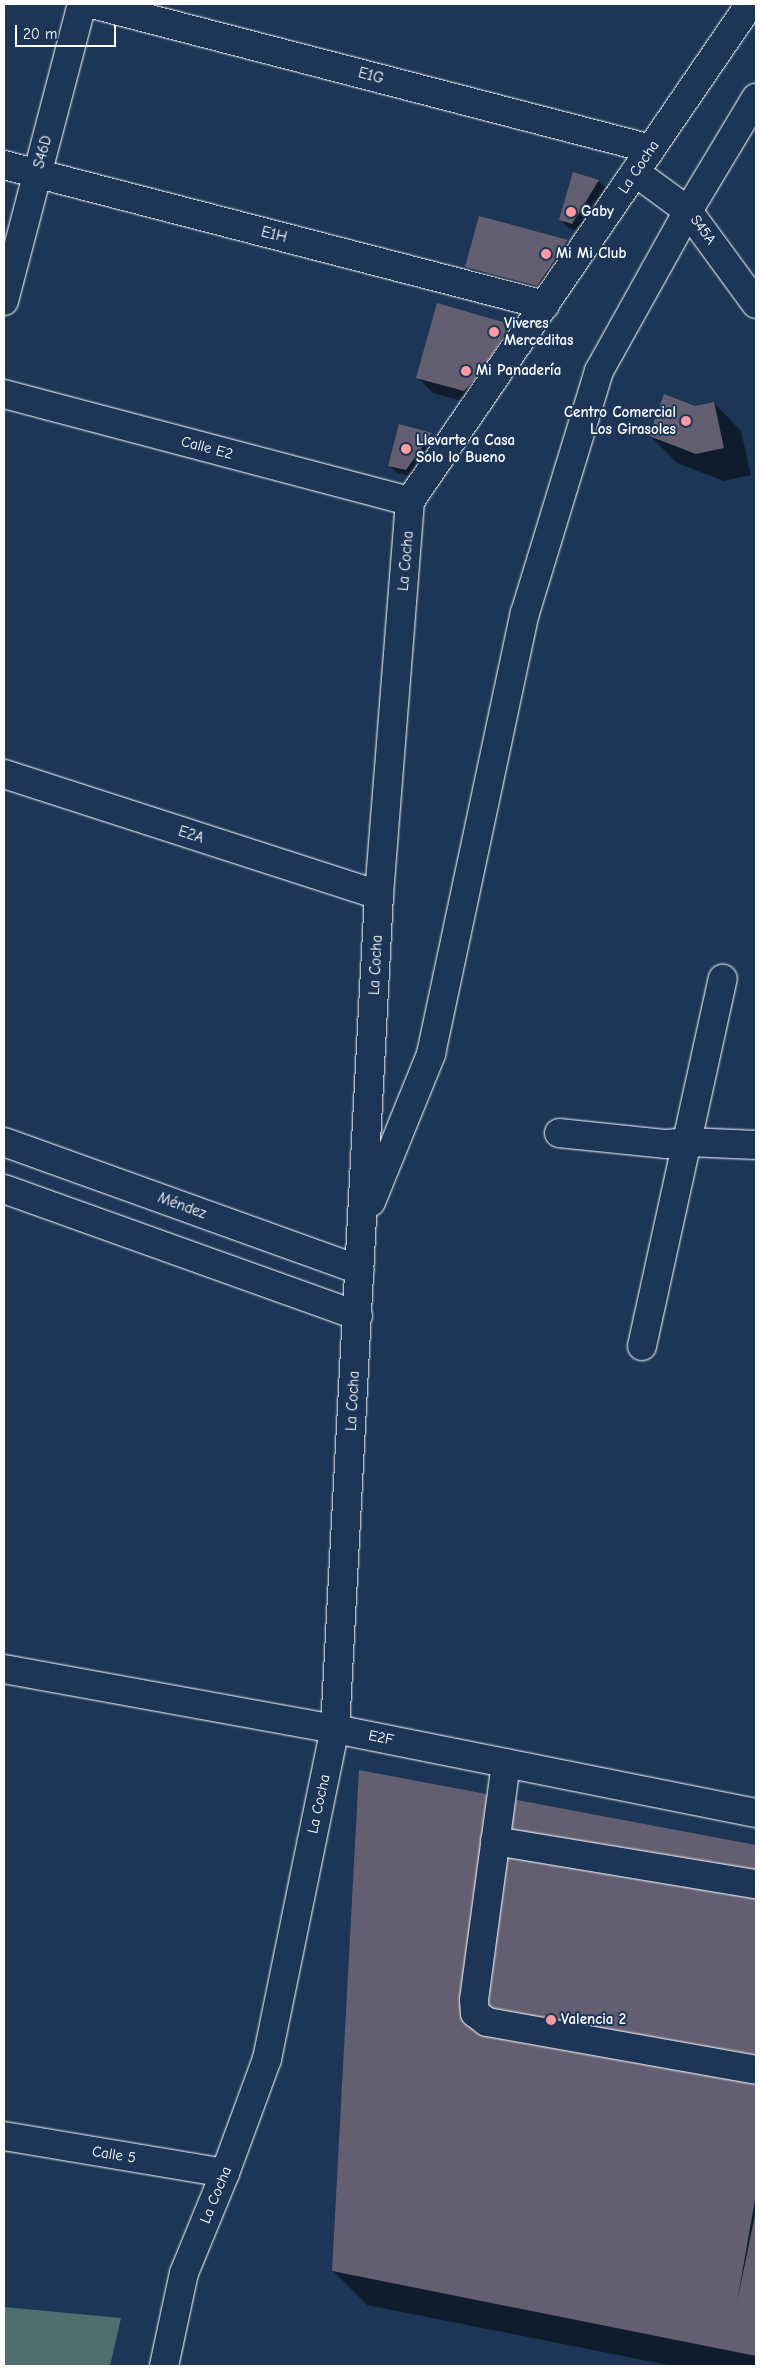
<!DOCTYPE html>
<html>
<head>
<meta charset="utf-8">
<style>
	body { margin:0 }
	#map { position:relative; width:760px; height:2370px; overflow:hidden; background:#1d3557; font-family:"Comic Neue",sans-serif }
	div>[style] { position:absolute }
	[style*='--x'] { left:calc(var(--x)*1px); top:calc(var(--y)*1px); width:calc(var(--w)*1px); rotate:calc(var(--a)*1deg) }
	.green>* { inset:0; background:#4e6f70 }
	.shadow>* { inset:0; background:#0007 }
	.building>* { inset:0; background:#635e70 }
	.roads { filter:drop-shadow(0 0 1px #fff) drop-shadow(0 0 1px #fff) }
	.minor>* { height:28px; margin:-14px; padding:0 14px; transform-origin:14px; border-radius:14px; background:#1d3557 }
	.dots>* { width:14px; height:14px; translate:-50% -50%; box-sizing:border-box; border:2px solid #1d3557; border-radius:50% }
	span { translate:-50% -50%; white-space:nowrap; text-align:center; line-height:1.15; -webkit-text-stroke:4px #1d3557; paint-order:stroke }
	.street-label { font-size:15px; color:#fff }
	.poi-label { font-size:15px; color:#fff; font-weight:700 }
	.left { translate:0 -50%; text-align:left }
	.right { translate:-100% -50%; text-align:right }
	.frame { position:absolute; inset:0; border:5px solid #fff; pointer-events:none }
	.scale { position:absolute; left:15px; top:25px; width:101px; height:22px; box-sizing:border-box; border:2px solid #fff; border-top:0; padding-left:6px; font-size:15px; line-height:18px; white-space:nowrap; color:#fff; -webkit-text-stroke:4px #1d3557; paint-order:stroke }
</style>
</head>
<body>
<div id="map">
	<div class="green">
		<div style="clip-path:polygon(4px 2307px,121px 2318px,110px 2366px,4px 2366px)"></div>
	</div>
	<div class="shadow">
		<div style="clip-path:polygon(598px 181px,606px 188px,580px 231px,568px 228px,561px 220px)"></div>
		<div style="clip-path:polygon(480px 217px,568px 241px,583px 257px,553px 301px,482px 282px,467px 266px)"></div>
		<div style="clip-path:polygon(502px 323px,518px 339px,480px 406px,433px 393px,417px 377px)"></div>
		<div style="clip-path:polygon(714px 403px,741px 431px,751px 475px,724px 481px,677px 463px,650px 436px,694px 407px)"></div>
		<div style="clip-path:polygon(431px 434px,439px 442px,414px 477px,397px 473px,389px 465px)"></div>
		<div style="clip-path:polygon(360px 1772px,756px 1846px,756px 2366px,673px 2366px,367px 2305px,333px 2271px)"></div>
	</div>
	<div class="building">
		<div style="clip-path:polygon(573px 172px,599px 180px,572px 224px,559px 220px)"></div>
		<div style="clip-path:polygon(479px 216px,568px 240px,537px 286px,465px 267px)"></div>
		<div style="clip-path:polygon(437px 303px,503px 322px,506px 331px,484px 369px,464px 391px,416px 378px)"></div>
		<div style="clip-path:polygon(664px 394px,695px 406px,714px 402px,724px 448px,696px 454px,649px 436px)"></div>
		<div style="clip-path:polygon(399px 424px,432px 433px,406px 470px,388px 466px)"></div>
		<div style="clip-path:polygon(359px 1770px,756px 1845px,756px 2194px,737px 2302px,756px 2210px,756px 2356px,332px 2271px)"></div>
	</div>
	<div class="roads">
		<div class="minor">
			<div style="--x:92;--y:4;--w:577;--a:14.54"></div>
			<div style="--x:4;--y:165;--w:559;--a:14.51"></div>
			<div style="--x:635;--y:172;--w:66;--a:36.3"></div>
			<div style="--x:688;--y:211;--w:115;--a:53.8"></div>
			<div style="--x:4;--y:301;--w:307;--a:-75.3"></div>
			<div style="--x:4;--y:394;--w:420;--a:14.8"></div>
			<div style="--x:4;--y:774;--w:394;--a:17.9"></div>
			<div style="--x:559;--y:1133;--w:108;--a:5.9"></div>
			<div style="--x:666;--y:1144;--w:22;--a:-5"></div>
			<div style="--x:688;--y:1142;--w:68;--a:2.5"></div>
			<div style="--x:4;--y:1142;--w:378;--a:19.8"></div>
			<div style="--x:4;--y:1189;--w:376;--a:19.7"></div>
			<div style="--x:371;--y:1202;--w:160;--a:-67.9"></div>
			<div style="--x:431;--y:1054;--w:451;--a:-78"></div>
			<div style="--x:525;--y:613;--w:253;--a:-73"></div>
			<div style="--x:599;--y:371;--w:183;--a:-60.9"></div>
			<div style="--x:688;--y:211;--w:132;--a:-59"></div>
			<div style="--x:642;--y:1346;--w:376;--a:-77.6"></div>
			<div style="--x:4;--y:1669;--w:336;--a:10.3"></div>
			<div style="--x:335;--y:1729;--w:429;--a:11.3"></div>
			<div style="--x:506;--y:1763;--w:239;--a:97.7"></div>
			<div style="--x:474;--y:2000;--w:13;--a:86"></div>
			<div style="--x:475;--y:2013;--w:15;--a:37"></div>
			<div style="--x:487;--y:2022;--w:273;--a:10.1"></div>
			<div style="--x:495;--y:1841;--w:265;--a:9.4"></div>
			<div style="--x:4;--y:2136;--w:224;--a:9.5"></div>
			<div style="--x:164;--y:2366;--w:95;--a:-77.9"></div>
			<div style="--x:184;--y:2273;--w:108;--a:-67.7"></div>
			<div style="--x:225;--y:2173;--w:121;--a:-69.8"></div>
			<div style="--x:267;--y:2059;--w:337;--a:-78.4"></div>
			<div style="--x:335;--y:1729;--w:835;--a:-86.98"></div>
			<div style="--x:379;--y:895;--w:395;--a:-85.5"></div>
			<div style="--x:410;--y:501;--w:602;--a:-55.62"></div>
		</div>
	</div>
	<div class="dots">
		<div style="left:571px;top:212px;background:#ff9aa2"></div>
		<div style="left:546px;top:254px;background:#ff9aa2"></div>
		<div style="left:494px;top:332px;background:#ff9aa2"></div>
		<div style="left:466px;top:371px;background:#ff9aa2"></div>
		<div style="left:686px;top:421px;background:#ff9aa2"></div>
		<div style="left:406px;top:449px;background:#ff9aa2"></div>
		<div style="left:551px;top:2020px;background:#ff9aa2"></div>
	</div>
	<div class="street-label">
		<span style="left:371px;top:76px;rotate:15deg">E1G</span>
		<span style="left:43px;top:152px;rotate:-75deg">S46D</span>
		<span style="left:639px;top:167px;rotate:-56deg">La Cocha</span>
		<span style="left:703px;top:230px;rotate:54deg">S45A</span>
		<span style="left:274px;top:235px;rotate:14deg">E1H</span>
		<span style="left:207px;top:448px;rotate:15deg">Calle E2</span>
		<span style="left:406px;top:561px;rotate:-85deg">La Cocha</span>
		<span style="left:191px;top:835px;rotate:18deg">E2A</span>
		<span style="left:376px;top:965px;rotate:-87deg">La Cocha</span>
		<span style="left:182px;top:1206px;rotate:20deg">Méndez</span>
		<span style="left:353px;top:1401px;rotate:-87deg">La Cocha</span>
		<span style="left:381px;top:1738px;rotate:11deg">E2F</span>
		<span style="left:319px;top:1804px;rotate:-78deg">La Cocha</span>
		<span style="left:114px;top:2155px;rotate:9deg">Calle 5</span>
		<span style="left:216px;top:2195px;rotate:-68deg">La Cocha</span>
	</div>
	<div class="poi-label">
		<span class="left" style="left:581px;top:212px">Gaby</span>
		<span class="left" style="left:556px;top:254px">Mi Mi Club</span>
		<span class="left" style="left:504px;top:332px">Viveres<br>Merceditas</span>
		<span class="left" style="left:476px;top:371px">Mi Panadería</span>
		<span class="right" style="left:676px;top:421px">Centro Comercial<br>Los Girasoles</span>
		<span class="left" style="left:416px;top:449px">Llevarte a Casa<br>Solo lo Bueno</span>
		<span class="left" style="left:561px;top:2020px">Valencia 2</span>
	</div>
	<div class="frame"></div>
	<div class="scale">20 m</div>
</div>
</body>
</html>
